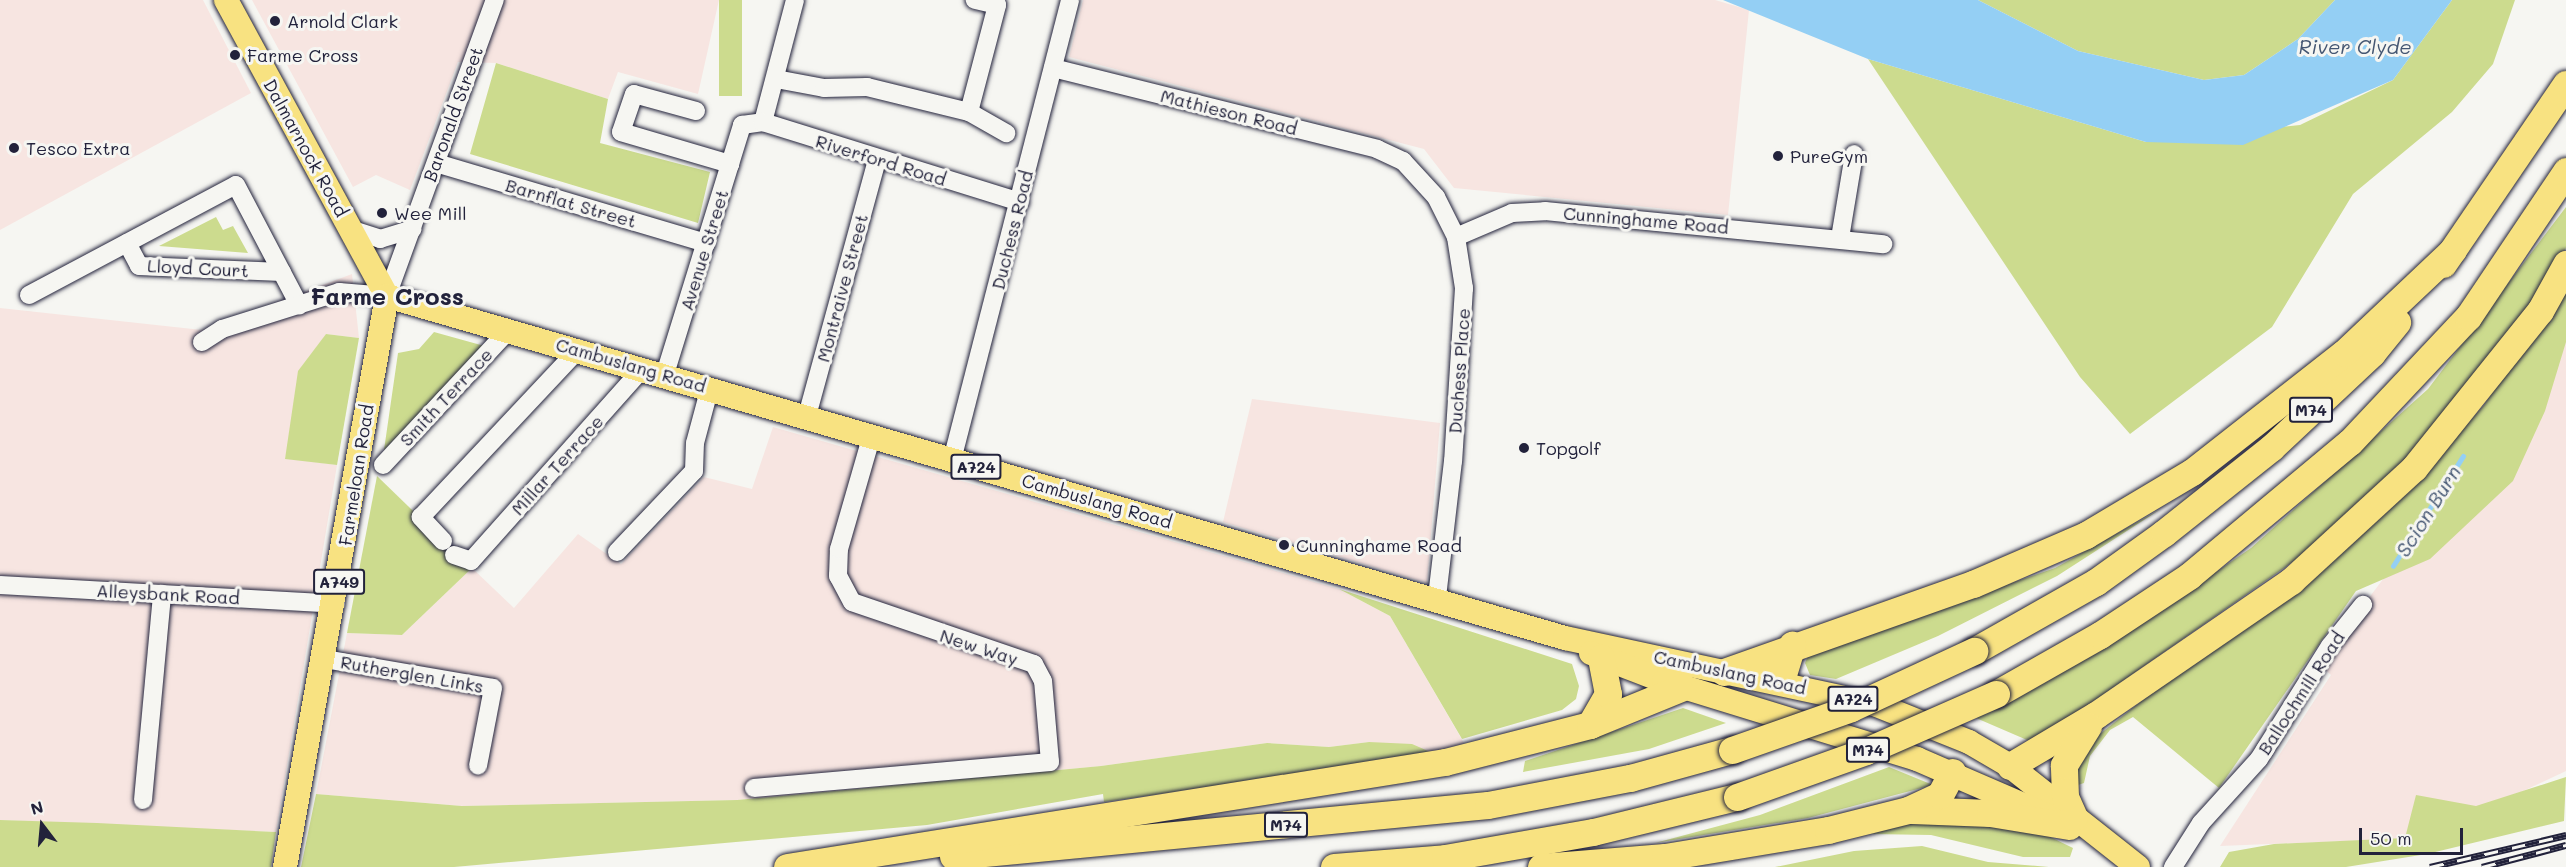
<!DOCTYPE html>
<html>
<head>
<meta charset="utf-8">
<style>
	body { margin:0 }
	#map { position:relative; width:2566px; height:867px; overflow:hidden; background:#f6f6f2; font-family:Mali,sans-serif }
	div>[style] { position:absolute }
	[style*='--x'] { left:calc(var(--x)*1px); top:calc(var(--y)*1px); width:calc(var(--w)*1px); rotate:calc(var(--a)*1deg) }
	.built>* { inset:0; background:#f7e5e1 }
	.green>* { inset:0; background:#ccdb8e; transform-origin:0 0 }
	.water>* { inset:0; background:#94cff4 }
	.stream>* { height:4.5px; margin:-2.25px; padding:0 2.25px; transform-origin:2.25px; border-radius:2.25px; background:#94cff4 }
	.roads { filter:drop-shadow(0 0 2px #22223b) drop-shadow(0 0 2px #22223b) }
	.minor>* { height:18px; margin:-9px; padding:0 9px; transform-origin:9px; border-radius:9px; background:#f6f6f2 }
	.major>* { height:24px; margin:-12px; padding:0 12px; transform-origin:12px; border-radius:12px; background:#f8e281 }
	.highway>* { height:27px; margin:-13.5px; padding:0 13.5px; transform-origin:13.5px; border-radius:13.5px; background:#f8e281 }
	.rail>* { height:7px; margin-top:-3.5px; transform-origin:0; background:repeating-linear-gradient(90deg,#f6f6f2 0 14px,#22223b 0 28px); box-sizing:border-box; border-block:2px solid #22223b }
	.bridges { filter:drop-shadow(0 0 2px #22223b) drop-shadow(0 0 2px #22223b) }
	.highway-bridge>* { height:27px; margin:-13.5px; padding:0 13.5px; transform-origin:13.5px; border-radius:13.5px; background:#f8e281 }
	.dots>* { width:16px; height:16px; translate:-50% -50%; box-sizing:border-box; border:3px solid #f6f6f2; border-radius:50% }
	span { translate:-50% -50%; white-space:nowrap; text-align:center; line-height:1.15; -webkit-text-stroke:6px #f6f6f2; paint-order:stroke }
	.shield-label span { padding:2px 4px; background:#f6f6f2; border:2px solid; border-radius:4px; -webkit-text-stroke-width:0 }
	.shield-label { font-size:16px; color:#22223b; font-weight:700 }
	.poi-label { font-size:18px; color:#22223b }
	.left { translate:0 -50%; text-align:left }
	.street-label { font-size:18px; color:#22223b }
	.water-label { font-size:20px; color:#445672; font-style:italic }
	.district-label { font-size:24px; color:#22223b; font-weight:700 }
	.north { position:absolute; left:12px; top:795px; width:60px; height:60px; -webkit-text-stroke:4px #f6f6f2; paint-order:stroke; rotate:344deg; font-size:16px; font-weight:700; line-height:24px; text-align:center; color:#22223b }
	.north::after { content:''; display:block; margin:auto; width:21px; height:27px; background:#22223b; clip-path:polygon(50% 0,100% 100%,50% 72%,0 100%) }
	.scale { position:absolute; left:2359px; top:828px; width:104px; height:27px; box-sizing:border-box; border:3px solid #22223b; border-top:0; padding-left:8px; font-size:18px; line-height:21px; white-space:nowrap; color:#22223b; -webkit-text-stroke:4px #f6f6f2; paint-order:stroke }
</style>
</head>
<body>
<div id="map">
	<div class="built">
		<div style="clip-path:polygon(0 0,203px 0,251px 93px,0 230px)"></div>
		<div style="clip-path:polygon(252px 0,719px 0,698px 94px,618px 72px,608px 99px,496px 63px,458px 62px,410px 190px,376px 175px,353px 187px)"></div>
		<div style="clip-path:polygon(1083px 0,1715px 0,1749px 10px,1728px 215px,1454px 188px,1424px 149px,1069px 57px)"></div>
		<div style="clip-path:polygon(352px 274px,359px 338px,326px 334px,285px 458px,337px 465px,276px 832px,0 820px,0 308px,202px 330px)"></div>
		<div style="clip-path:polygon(2566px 303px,2566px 771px,2423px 838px,2220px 846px,2331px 675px,2319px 664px,2393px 566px)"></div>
		<div style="clip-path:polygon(1252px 399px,1440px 423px,1427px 583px,1223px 522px)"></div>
		<div style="clip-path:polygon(773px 427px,1339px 589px,1390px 616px,1464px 743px,1435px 754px,1369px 742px,1329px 747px,1267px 743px,1101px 766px,737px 800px,462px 806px,316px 794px,347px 633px,402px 635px,472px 568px,514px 608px,578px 534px,621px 564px,704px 477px,752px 489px)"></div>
	</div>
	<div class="green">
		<div style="left:719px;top:0;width:23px;height:96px"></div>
		<div style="clip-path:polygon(1978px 0,2335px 0,2298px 39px,2244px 75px,2204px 80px,2078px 51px)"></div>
		<div style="clip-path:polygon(2452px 0,2515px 0,2493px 64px,2452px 112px,2353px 194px,2272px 327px,2130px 434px,2080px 377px,1868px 59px,2146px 142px,2300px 125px,2393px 80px)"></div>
		<div style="clip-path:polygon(496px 63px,608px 99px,600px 143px,710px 172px,698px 223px,470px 154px)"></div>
		<div style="clip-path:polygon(2566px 207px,2566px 248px,2523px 322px,2411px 462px,2324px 540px,2034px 743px,1976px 718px,2133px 629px,2251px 548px,2428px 389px)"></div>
		<div style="clip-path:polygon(216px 217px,223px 230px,233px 226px,248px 253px,159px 246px)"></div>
		<div style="clip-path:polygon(2566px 281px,2566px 342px,2545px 411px,2513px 481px,2430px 559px,2356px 591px,2219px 788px,2133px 717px,2110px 730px,2090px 756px,2084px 783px,2078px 785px,2074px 777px,2081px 749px,2412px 487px,2484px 405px)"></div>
		<div style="clip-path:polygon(434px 332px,488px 347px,384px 450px,398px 353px,419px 349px)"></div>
		<div style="clip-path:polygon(326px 334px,359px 338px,337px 465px,285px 459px,298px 371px)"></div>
		<div style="clip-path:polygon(377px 476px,472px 568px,402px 635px,347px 633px)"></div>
		<div style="clip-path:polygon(2161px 509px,2057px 576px,1938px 636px,1836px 679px,1810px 675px,1805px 663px,1809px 653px,2055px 568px)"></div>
		<div style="clip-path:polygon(1339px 589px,1572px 664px,1579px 686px,1576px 699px,1562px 710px,1462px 739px,1390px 616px)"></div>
		<div style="clip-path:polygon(1683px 708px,1726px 723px,1649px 749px,1523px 772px,1525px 761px)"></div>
		<div style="clip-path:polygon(1369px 742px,1412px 744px,1435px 754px,1104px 802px,1103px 794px,927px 825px,454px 867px,301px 867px,316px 794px,462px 806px,737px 800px,1101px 766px,1267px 743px,1329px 747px)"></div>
		<div style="clip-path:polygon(1889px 767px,1933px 785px,1808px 818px,1655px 843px,1760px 815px)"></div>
		<div style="clip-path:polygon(2566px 777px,2564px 821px,2427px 854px,2346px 867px,2220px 867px,2229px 852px,2274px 844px,2405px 838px,2416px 795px,2476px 806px)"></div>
		<div style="clip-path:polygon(1931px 817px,2024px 824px,2073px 848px,2070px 857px,2023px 857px,1931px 835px,1871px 834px)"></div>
		<div style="clip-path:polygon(0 820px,97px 823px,276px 832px,271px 867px,0 867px)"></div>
		<div style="clip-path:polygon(1922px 846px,1988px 862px,2049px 867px,1775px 867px,1854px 851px)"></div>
	</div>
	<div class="water">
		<div style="clip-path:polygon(1723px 0,1978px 0,2078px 51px,2204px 80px,2244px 75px,2298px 39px,2335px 0,2452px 0,2393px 80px,2243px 145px,2146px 142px,1868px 59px)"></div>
	</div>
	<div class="stream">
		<div style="--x:2393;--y:566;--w:130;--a:-57.5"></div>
	</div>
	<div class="roads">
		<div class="minor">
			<div style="--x:1053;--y:68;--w:334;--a:14"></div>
			<div style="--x:1377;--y:149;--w:29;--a:25"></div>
			<div style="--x:1403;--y:161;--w:49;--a:47.5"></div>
			<div style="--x:1436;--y:197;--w:45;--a:63.4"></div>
			<div style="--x:1456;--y:237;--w:52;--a:81.1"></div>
			<div style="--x:1464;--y:288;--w:173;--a:93.6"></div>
			<div style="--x:1453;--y:461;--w:138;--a:96.7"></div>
			<div style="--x:776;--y:79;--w:49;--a:10.6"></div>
			<div style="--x:824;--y:88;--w:43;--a:-1.3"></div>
			<div style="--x:867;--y:87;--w:105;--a:13.8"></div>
			<div style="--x:969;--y:112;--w:43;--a:29.6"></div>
			<div style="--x:696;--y:111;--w:64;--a:-164.7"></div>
			<div style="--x:634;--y:94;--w:40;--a:108.9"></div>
			<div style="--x:621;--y:132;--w:114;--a:16.4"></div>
			<div style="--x:969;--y:112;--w:111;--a:-75.3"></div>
			<div style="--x:997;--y:5;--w:23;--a:-167"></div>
			<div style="--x:763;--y:122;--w:126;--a:-75.3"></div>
			<div style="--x:436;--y:163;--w:282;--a:16.5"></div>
			<div style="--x:350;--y:229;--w:32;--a:18"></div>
			<div style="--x:380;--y:239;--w:34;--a:-17"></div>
			<div style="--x:1456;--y:237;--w:61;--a:-23.2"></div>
			<div style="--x:1512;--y:213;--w:33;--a:-3"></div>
			<div style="--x:1545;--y:211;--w:340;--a:5.6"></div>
			<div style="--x:1840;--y:238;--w:85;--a:-80.5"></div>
			<div style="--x:127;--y:243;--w:26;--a:62"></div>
			<div style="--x:139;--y:266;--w:143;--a:2.4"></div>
			<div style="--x:29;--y:295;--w:234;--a:-28"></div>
			<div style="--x:236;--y:185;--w:136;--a:62.3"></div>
			<div style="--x:202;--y:342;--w:24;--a:-33"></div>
			<div style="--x:222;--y:329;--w:123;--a:-17.5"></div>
			<div style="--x:339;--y:292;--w:48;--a:4.8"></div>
			<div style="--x:387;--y:296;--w:315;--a:-70"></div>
			<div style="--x:665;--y:374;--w:261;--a:-72.8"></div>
			<div style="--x:742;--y:125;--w:21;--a:-8"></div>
			<div style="--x:763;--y:122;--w:269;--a:17.3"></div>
			<div style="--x:807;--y:416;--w:265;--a:-74.7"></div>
			<div style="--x:952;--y:460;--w:475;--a:-75.6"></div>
			<div style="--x:383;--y:465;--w:186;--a:-47"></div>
			<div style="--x:443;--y:541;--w:33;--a:-133"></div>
			<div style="--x:421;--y:517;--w:231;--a:-46.8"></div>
			<div style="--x:617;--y:552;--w:112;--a:-46.5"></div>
			<div style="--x:694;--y:471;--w:28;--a:-88"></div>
			<div style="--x:695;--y:443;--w:58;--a:-75"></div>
			<div style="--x:454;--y:555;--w:18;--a:19"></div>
			<div style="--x:471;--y:561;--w:259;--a:-48.3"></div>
			<div style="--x:0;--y:585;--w:336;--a:3.2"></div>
			<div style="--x:324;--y:659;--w:171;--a:9.7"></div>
			<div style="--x:493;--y:688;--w:79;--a:100.9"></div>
			<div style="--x:754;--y:788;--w:297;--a:-5"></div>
			<div style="--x:1050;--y:762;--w:81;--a:-94.9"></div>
			<div style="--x:1043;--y:681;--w:19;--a:-118"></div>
			<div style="--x:1034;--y:664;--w:192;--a:-161.2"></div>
			<div style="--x:852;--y:602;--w:30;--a:-118"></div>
			<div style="--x:838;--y:576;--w:27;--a:-88"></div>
			<div style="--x:839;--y:549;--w:119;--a:-73.9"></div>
			<div style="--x:143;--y:800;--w:207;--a:-84.7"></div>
			<div style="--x:2173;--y:867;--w:52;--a:-57.5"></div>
			<div style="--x:2201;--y:823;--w:86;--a:-47.8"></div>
			<div style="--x:2259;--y:759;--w:133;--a:-57.9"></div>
			<div style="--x:2330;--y:646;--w:53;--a:-51.2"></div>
		</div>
		<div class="major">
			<div style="--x:226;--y:0;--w:337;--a:61.5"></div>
			<div style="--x:387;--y:296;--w:1227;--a:16.19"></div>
			<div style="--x:1565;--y:638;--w:319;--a:12.1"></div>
			<div style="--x:1877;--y:705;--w:99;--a:21.9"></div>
			<div style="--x:1969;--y:742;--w:48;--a:30.3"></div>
			<div style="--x:2010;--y:766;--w:163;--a:38.3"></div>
			<div style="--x:1591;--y:653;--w:78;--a:21"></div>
			<div style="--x:1664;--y:681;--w:265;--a:17.1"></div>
			<div style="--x:1917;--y:759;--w:156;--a:23.4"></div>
			<div style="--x:285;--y:867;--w:580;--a:-79.87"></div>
		</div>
		<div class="highway">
			<div style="--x:2443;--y:264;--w:218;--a:-55.7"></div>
			<div style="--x:1974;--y:651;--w:140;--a:-29.5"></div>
			<div style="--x:2096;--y:582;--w:84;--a:-35.8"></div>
			<div style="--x:2164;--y:533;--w:137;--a:-38.5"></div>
			<div style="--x:2271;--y:448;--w:139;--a:-43.2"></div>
			<div style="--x:2372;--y:353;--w:40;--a:-51"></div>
			<div style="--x:1724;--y:672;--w:264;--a:-19.5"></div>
			<div style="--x:1973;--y:584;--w:123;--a:-23.4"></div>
			<div style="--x:2086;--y:535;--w:123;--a:-30.7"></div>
			<div style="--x:2192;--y:472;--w:193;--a:-38.1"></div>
			<div style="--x:2344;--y:353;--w:150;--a:-43.4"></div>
			<div style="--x:1781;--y:681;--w:38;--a:-73"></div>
			<div style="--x:1996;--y:694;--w:120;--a:-29.6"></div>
			<div style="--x:2100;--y:635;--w:107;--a:-33.5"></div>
			<div style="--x:2189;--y:576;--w:209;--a:-39.8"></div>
			<div style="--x:2350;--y:442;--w:172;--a:-46.7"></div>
			<div style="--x:2468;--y:317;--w:176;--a:-56.1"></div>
			<div style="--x:1590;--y:725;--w:36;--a:-60"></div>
			<div style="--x:1608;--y:694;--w:37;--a:-101"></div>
			<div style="--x:2010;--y:766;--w:100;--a:-30.7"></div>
			<div style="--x:2096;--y:715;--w:237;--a:-34.5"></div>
			<div style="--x:2291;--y:581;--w:167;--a:-42.6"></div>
			<div style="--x:2414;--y:468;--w:201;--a:-51.3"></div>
			<div style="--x:2540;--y:311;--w:54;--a:-61"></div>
			<div style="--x:1912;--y:810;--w:78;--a:2.2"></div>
			<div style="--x:1990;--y:813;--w:80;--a:9.3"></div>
			<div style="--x:2074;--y:817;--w:22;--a:-114"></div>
			<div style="--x:2065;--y:797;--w:32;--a:-92"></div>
			<div style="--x:2064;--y:765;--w:46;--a:-58.4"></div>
			<div style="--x:953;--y:856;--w:537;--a:-5.45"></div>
			<div style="--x:1488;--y:805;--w:145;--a:-10.8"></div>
			<div style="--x:1630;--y:778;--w:106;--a:-15.4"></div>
			<div style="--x:787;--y:867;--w:666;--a:-9.07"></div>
			<div style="--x:1445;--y:762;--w:150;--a:-14.3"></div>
			<div style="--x:1590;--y:725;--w:100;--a:-22.2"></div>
			<div style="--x:1334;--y:867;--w:111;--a:-4.6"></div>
			<div style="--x:1445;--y:858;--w:150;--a:-10"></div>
			<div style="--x:1593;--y:832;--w:148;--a:-13.7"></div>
			<div style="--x:1541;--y:867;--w:124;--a:-4.6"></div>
			<div style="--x:1665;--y:857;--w:165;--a:-9.4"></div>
			<div style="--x:1828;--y:830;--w:82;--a:-14"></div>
			<div style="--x:1908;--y:810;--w:35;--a:-25"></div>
			<div style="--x:1940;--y:795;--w:26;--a:-62"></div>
		</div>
	</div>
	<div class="rail">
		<div style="--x:2430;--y:867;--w:140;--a:-13.2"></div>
		<div style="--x:2482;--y:867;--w:87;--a:-14.7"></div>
	</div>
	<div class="bridges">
		<div class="highway-bridge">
			<div style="--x:1732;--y:750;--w:126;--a:-19.4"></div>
			<div style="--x:1851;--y:708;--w:136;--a:-24.9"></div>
			<div style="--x:1737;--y:797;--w:137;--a:-19.6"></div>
			<div style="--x:1866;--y:751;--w:142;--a:-23.7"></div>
		</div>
	</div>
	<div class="dots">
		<div style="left:275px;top:21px;background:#22223b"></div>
		<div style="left:235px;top:55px;background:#22223b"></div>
		<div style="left:14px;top:148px;background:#22223b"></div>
		<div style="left:1778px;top:156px;background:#22223b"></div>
		<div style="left:382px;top:213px;background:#22223b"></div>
		<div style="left:1524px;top:448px;background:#22223b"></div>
		<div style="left:1284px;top:545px;background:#22223b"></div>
	</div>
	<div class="shield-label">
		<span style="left:2311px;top:410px">M74</span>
		<span style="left:976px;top:467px">A724</span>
		<span style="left:339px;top:582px">A749</span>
		<span style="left:1853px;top:699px">A724</span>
		<span style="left:1868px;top:750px">M74</span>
		<span style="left:1286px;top:825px">M74</span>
	</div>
	<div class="poi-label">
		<span class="left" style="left:287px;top:21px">Arnold Clark</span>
		<span class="left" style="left:247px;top:55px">Farme Cross</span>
		<span class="left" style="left:26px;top:148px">Tesco Extra</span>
		<span class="left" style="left:1790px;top:156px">PureGym</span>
		<span class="left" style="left:394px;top:213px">Wee Mill</span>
		<span class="left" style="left:1536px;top:448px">Topgolf</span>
		<span class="left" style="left:1296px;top:545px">Cunninghame Road</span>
	</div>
	<div class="street-label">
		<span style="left:1229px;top:112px;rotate:14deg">Mathieson Road</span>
		<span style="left:453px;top:114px;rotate:-70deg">Baronald Street</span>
		<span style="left:306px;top:148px;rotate:61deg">Dalmarnock Road</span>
		<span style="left:881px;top:160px;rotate:17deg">Riverford Road</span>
		<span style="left:571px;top:203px;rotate:16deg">Barnflat Street</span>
		<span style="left:1646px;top:220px;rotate:5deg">Cunninghame Road</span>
		<span style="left:1012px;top:230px;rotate:-76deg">Duchess Road</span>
		<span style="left:704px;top:250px;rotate:-73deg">Avenue Street</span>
		<span style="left:198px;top:268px;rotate:3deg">Lloyd Court</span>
		<span style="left:842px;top:288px;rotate:-75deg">Montraive Street</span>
		<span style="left:631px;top:365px;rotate:16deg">Cambuslang Road</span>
		<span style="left:1459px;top:371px;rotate:-86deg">Duchess Place</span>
		<span style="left:446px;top:397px;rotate:-47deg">Smith Terrace</span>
		<span style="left:557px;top:465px;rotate:-48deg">Millar Terrace</span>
		<span style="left:356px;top:475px;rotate:-81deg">Farmeloan Road</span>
		<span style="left:1097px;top:501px;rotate:16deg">Cambuslang Road</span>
		<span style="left:168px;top:594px;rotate:3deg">Alleysbank Road</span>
		<span style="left:979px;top:647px;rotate:18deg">New Way</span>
		<span style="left:1730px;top:672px;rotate:12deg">Cambuslang Road</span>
		<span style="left:412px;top:674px;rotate:10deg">Rutherglen Links</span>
		<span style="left:2301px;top:693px;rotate:-57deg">Ballochmill Road</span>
	</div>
	<div class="water-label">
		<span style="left:2355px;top:46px">River Clyde</span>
		<span style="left:2428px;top:511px;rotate:-58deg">Scion Burn</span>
	</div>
	<div class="district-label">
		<span style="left:387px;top:296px">Farme Cross</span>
	</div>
	<div class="north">N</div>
	<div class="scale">50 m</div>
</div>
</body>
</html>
